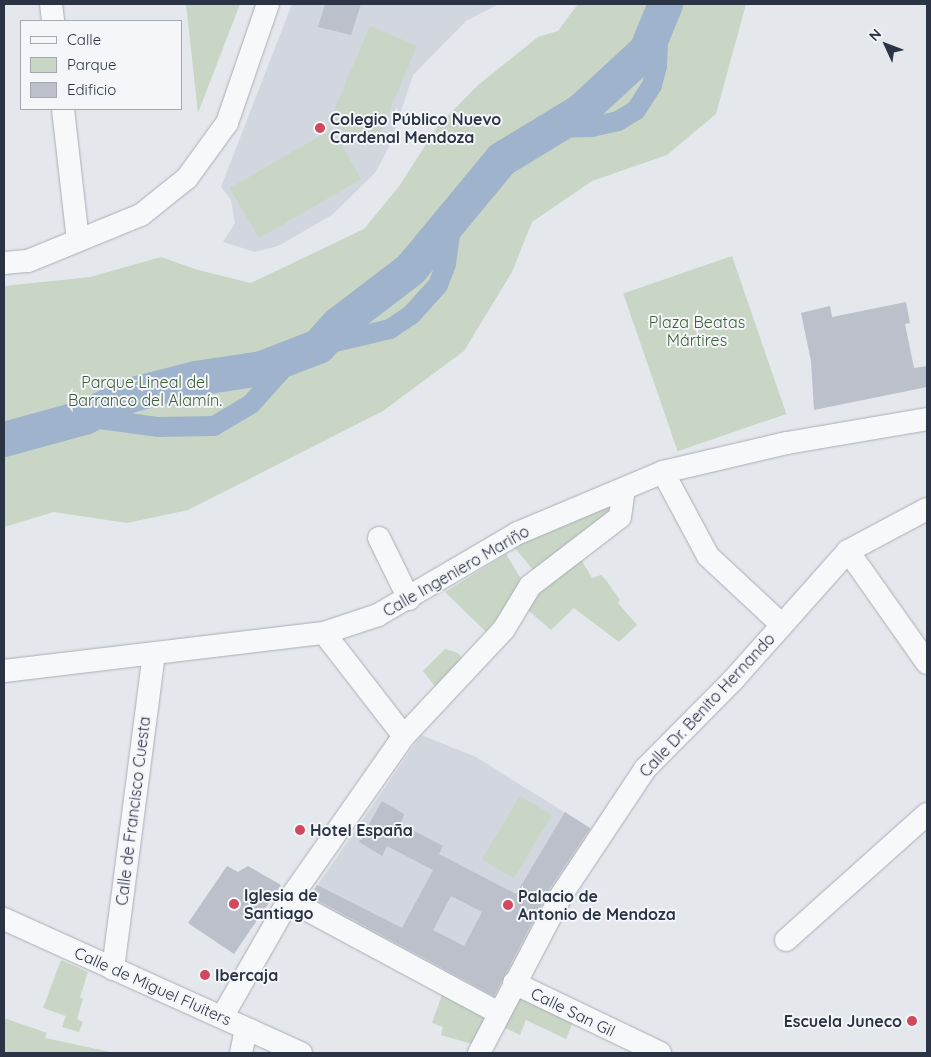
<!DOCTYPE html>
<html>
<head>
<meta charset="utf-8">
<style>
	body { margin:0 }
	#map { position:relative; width:931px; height:1057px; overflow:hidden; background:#e4e7ec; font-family:Quicksand,sans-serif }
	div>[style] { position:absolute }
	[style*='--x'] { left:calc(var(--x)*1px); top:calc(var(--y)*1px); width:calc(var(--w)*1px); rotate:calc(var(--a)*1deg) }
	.built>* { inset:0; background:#d2d6de }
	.green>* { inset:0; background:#c9d6c5; transform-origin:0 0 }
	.canal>* { height:20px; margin:-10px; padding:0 10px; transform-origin:10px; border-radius:10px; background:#9fb4cc }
	.river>* { height:35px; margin:-17.5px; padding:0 17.5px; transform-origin:17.5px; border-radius:17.5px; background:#9fb4cc }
	.building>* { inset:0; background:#bbc0ca }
	.roads { filter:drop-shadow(0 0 1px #a9aeb7) drop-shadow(0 0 1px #a9aeb7) }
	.street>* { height:22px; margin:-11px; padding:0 11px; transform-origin:11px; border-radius:11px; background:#f7f8fa }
	.dots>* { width:14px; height:14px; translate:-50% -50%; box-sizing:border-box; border:2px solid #f4f6f9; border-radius:50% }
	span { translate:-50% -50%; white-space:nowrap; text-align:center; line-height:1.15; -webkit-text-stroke:4px #f4f6f9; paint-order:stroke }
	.poi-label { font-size:16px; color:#2b3445; font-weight:700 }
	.left { translate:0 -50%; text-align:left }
	.right { translate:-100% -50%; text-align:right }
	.park-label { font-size:16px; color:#3f6138 }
	.street-label { font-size:16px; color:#2b3445 }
	.frame { position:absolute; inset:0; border:5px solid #2b3445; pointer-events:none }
	.legend { position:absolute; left:20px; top:20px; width:162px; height:90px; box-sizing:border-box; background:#f4f6f9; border:1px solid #a4a8b1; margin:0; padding:6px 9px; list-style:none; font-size:15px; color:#2b3445 }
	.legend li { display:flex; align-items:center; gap:10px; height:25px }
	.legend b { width:25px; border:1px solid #a4a8b1 }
	.north { position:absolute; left:861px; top:20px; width:50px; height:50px; -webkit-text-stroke:4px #f4f6f9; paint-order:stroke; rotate:313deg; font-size:14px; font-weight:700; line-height:20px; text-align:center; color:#2b3445 }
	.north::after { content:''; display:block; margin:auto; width:18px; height:22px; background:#2b3445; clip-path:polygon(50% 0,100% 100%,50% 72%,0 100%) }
</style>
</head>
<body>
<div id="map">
	<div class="built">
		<div style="clip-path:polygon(292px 4px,499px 4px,466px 21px,413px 75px,389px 147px,375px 173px,332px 215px,278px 246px,255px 252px,223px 242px,235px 223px,231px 200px,221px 187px)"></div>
		<div style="clip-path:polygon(421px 735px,476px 757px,591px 829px,496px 998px,306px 902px)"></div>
	</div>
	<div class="green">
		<div style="clip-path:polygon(186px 4px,240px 4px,198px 113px)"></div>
		<div style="clip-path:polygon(578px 4px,746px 4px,716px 114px,667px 155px,592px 181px,532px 222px,512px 272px,464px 351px,383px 411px,188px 510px,127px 523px,54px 512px,4px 527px,4px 286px,90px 277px,161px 257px,198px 270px,251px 283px,364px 229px,400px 185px,437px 127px,478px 85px,538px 37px,558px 31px)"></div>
		<div style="left:370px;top:26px;width:51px;height:107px;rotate:23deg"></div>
		<div style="left:332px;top:129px;width:58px;height:118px;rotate:60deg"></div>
		<div style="left:732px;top:256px;width:167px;height:115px;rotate:71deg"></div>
		<div style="clip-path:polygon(609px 504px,611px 519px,539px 577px,514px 547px)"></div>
		<div style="clip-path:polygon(506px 554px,524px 584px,486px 632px,445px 592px)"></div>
		<div style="clip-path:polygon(579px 556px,592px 578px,601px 575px,606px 580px,620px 600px,618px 603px,637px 625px,619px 642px,574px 608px,551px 630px,521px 604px)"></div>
		<div style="clip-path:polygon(445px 649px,458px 653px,463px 659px,437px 689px,423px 671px)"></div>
		<div style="left:520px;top:796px;width:37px;height:74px;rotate:31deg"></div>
		<div style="clip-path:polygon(61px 960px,88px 972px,80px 997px,83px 999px,77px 1019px,83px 1022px,79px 1032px,62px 1027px,66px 1016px,43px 1008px)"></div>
		<div style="clip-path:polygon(443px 992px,487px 1015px,472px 1044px,441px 1035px,443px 1027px,432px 1023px)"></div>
		<div style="clip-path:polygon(516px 993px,574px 1020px,566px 1039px,526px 1020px,520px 1035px,499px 1025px)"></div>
		<div style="clip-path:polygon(4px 1018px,47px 1033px,45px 1038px,116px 1053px,4px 1053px)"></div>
	</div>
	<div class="canal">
		<div style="--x:552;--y:128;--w:40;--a:-1.4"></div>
		<div style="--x:592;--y:127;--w:27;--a:-13"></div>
		<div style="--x:618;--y:121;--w:21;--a:-31"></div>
		<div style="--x:636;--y:110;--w:30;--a:-57"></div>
		<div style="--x:652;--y:85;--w:20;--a:-75"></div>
		<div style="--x:657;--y:66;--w:47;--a:-87.6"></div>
		<div style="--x:318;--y:346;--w:74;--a:-13.3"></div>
		<div style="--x:390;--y:329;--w:25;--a:-34"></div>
		<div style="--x:411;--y:315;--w:40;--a:-48"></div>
		<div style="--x:438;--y:285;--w:22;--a:-69"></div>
		<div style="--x:446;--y:264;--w:44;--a:-82.2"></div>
		<div style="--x:84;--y:417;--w:76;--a:7.6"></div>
		<div style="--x:159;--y:427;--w:55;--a:-1"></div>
		<div style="--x:214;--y:426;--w:43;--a:-30.7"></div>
		<div style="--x:251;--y:404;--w:64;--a:-48.1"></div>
	</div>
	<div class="river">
		<div style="--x:4;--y:439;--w:83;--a:-15.4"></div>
		<div style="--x:84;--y:417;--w:50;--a:-26.1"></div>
		<div style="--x:129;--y:395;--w:68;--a:-14.4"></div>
		<div style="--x:195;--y:378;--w:67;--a:-8.6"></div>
		<div style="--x:261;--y:368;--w:61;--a:-21.1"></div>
		<div style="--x:318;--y:346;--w:30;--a:-48"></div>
		<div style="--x:338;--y:324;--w:91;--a:-37.4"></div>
		<div style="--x:410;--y:269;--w:143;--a:-50.4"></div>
		<div style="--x:501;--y:159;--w:92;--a:-31.3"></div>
		<div style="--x:580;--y:111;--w:90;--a:-42.7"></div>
		<div style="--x:646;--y:50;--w:50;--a:-67.6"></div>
	</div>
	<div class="building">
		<div style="clip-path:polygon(325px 4px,361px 4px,351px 35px,318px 27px)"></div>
		<div style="clip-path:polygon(906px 302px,910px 323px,905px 324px,914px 368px,927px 366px,927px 387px,814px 410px,811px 361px,801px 313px,830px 306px,832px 317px)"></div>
		<div style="clip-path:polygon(evenodd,382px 801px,404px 814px,401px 824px,443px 846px,439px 854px,516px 894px,565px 812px,590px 828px,550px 888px,494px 996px,310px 896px,317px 885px,402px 928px,433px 870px,387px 846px,382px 856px,359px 842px,382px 801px,451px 896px,482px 912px,464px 946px,433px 930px,451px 896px)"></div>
		<div style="clip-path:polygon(227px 866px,238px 872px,248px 866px,281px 885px,234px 954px,188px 923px)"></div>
	</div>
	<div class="roads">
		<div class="street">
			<div style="--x:51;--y:4;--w:17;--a:83"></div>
			<div style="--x:63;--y:109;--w:132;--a:83.5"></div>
			<div style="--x:4;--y:263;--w:24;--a:-5"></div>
			<div style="--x:28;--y:261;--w:122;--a:-22.2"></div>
			<div style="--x:141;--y:215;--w:59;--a:-38.8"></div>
			<div style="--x:187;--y:178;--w:68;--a:-54"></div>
			<div style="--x:227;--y:123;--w:126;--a:-71"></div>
			<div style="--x:663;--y:472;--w:95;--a:61.8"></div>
			<div style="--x:708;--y:556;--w:101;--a:43"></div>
			<div style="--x:379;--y:538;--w:68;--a:63.8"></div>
			<div style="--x:848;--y:551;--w:137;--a:54.8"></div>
			<div style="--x:324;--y:633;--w:130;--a:52.2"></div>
			<div style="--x:4;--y:671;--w:322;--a:-6.8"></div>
			<div style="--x:324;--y:633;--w:57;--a:-18.4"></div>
			<div style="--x:378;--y:615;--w:162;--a:-30.4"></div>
			<div style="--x:518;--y:533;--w:157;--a:-22.8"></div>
			<div style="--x:663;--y:472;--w:127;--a:-13.2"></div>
			<div style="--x:787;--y:443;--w:142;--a:-9.7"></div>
			<div style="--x:289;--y:900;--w:238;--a:28.3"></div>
			<div style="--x:4;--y:919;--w:326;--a:24.3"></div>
			<div style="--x:786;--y:940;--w:189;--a:-41.8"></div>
			<div style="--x:113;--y:969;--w:318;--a:-82.6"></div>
			<div style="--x:514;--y:983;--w:162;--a:25.6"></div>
			<div style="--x:219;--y:1015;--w:7;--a:-27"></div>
			<div style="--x:225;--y:1012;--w:129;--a:-60.3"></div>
			<div style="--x:289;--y:900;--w:200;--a:-55"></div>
			<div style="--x:404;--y:736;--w:146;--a:-46.9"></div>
			<div style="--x:504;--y:629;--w:50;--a:-58.8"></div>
			<div style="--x:530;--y:586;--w:113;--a:-37.5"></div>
			<div style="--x:620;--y:517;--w:28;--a:-82"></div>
			<div style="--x:241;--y:1053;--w:14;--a:-78"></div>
			<div style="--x:244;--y:1039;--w:11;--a:-52"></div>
			<div style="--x:479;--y:1053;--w:179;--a:-62.4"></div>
			<div style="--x:562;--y:894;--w:150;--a:-56.4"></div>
			<div style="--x:645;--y:769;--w:127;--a:-45.3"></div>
			<div style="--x:734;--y:679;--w:171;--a:-48.3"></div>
			<div style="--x:848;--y:551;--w:89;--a:-28"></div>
		</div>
	</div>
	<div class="dots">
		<div style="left:320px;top:128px;background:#d1495b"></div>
		<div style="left:300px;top:830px;background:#d1495b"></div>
		<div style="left:234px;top:904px;background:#d1495b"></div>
		<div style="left:508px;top:905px;background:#d1495b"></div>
		<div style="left:205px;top:975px;background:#d1495b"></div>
		<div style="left:912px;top:1021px;background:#d1495b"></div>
	</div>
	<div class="poi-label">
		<span class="left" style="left:330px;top:128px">Colegio Público Nuevo<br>Cardenal Mendoza</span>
		<span class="left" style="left:310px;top:830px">Hotel España</span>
		<span class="left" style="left:244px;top:904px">Iglesia de<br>Santiago</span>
		<span class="left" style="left:518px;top:905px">Palacio de<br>Antonio de Mendoza</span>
		<span class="left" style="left:215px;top:975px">Ibercaja</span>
		<span class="right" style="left:902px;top:1021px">Escuela Juneco</span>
	</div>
	<div class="park-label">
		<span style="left:697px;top:331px">Plaza Beatas<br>Mártires</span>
		<span style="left:145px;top:391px">Parque Lineal del<br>Barranco del Alamín.</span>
	</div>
	<div class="street-label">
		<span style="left:456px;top:571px;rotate:-30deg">Calle Ingeniero Mariño</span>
		<span style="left:707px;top:705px;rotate:-47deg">Calle Dr. Benito Hernando</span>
		<span style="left:133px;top:811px;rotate:-83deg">Calle de Francisco Cuesta</span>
		<span style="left:153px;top:986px;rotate:24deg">Calle de Miguel Fluiters</span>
		<span style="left:573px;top:1012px;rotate:26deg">Calle San Gil</span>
	</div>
	<div class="frame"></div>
	<ul class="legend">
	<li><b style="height:6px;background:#f7f8fa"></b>Calle</li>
	<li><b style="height:14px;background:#c9d6c5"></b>Parque</li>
	<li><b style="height:14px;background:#bbc0ca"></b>Edificio</li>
	</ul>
	<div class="north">N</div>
</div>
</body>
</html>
